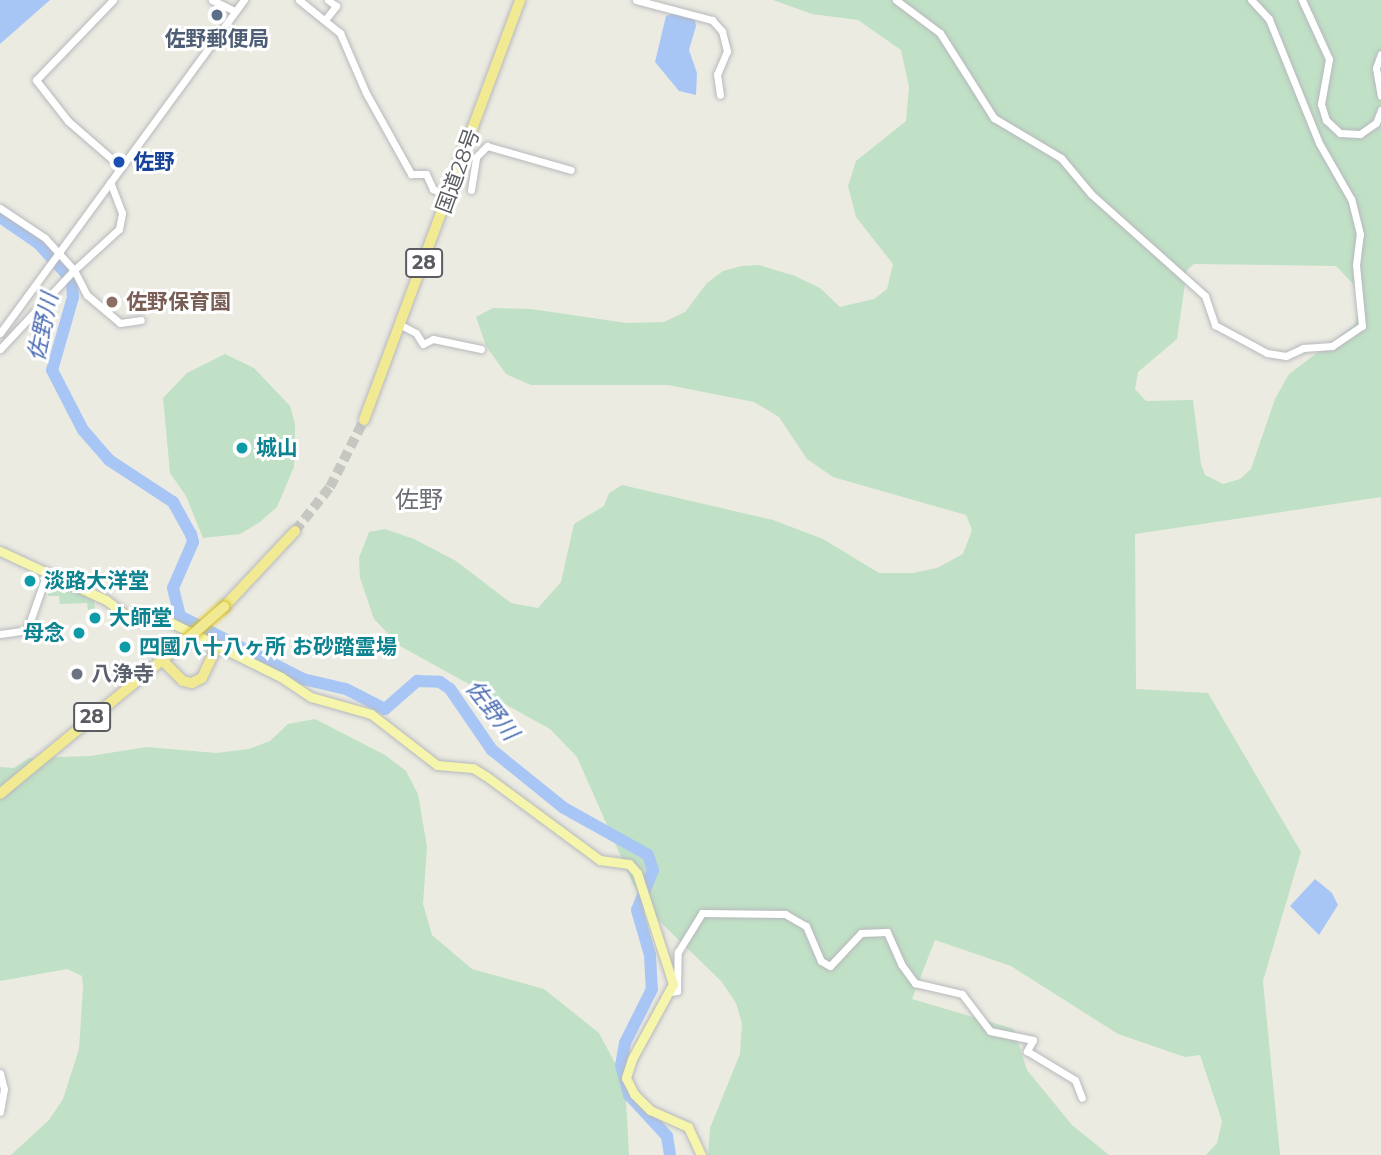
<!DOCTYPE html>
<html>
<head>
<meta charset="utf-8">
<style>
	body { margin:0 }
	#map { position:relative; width:1381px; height:1155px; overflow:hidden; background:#ebebe2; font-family:Montserrat,"Noto Sans JP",sans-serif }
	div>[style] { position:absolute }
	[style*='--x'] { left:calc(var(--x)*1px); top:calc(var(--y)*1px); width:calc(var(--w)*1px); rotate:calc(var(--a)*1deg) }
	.green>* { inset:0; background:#c0e1c6 }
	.water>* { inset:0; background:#a8c6f5 }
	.river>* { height:12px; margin:-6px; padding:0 6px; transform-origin:6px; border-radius:6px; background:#a8c6f5 }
	.highway-tunnel>* { height:10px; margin-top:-5px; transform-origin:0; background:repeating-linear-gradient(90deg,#c7c7c2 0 10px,transparent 0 15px) }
	.roads { filter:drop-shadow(0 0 2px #b7b8bd) drop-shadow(0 0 2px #b7b8bd) }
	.minor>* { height:7px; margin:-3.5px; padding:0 3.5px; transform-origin:3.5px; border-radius:3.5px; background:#fff }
	.major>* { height:9px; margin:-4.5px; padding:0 4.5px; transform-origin:4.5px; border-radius:4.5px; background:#f5f6ac }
	.highway>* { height:10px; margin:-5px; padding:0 5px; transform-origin:5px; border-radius:5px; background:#f1ea93 }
	.bridges { filter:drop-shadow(0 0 2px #d6bc18) drop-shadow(0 0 2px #d6bc18) }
	.highway-bridge>* { height:10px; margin:-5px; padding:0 5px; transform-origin:5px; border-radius:5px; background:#f1ea93 }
	.dots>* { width:19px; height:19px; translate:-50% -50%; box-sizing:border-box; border:4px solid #fff; border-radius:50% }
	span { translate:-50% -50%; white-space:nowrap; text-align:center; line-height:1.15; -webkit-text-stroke:6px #fff; paint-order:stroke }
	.shield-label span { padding:2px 5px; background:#fff; border:2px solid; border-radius:5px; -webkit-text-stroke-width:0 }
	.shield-label { font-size:19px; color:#5a5c61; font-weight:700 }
	.service-label { font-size:21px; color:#4e5e75; font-weight:700 }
	.transit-label { font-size:21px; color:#164399; font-weight:700 }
	.left { translate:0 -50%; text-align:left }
	.street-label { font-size:21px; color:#5a5c61 }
	.education-label { font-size:21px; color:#785e54; font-weight:700 }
	.culture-label { font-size:21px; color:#0d838f; font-weight:700 }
	.right { translate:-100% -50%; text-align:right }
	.worship-label { font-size:21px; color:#5b616d; font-weight:700 }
	.water-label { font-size:23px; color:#4e6eb5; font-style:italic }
	.quarter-label { font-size:24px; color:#6b6e73 }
</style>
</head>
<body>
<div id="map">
	<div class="green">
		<div style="clip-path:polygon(evenodd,773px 0,1381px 0,1381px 497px,1135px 534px,1136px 689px,1208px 693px,1301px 852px,1263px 981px,1280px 1155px,1206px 1155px,1217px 1143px,1222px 1121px,1200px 1055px,1185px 1057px,1118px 1034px,1011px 966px,935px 940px,912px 999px,1014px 1029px,1027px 1070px,1072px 1125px,1109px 1155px,708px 1155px,710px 1128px,740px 1054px,742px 1023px,736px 1003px,721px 981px,652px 914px,633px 884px,577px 757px,550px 729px,400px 646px,374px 619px,360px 578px,359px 558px,369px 532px,385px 529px,414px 539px,456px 561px,511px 603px,538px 608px,561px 582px,574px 524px,604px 506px,609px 493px,622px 485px,773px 520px,823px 539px,879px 573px,913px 573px,937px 568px,963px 554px,972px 530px,966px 515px,833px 477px,807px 459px,779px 417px,754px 402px,668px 385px,531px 385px,506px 374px,486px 346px,476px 317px,493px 308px,531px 309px,627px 323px,664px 322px,685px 312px,707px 283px,723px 271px,741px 266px,759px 265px,795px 276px,820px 288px,840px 307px,874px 299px,887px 289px,893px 264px,856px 217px,848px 186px,856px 161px,906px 121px,909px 87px,901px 50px,858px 20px,812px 14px,773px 0,1194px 264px,1336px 266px,1358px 289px,1359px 313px,1354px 325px,1289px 374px,1275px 399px,1251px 469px,1240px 479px,1223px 484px,1205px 475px,1201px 464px,1193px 400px,1146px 401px,1135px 389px,1138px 372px,1177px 339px,1187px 270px,1194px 264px)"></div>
		<div style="clip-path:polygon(225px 354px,254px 368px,290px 406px,295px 424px,294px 467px,277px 507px,260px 522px,240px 534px,203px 538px,186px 496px,170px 473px,163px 398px,187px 373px)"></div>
		<div style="clip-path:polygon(50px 578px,94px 600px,95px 609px,88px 610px,87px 603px,60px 604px,59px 596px,48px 596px)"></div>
		<div style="clip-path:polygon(315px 719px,385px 755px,406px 771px,418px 794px,427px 847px,423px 904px,432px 935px,472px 969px,544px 989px,599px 1033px,625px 1082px,629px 1155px,11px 1155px,49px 1120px,63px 1099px,79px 1049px,83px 988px,82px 976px,67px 969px,0 981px,0 767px,14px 768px,29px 758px,90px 756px,147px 747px,216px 753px,249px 749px,270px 741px,288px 724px)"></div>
	</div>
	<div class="water">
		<div style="clip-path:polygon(0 0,50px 0,0 44px)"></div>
		<div style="clip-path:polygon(677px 12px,695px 20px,696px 26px,689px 50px,697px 73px,696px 95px,679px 91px,655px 62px,666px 16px)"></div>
		<div style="clip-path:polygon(1315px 879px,1332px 893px,1338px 905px,1319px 935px,1290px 906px)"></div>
	</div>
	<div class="river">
		<div style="--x:0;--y:217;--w:46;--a:34.4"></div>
		<div style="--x:38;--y:243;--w:50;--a:47.4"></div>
		<div style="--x:72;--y:280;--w:17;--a:87"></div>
		<div style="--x:73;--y:297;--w:76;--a:106"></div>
		<div style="--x:52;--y:370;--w:68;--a:62.7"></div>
		<div style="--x:83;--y:430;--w:40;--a:49"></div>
		<div style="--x:109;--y:460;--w:77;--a:33.3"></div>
		<div style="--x:173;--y:502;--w:37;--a:61"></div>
		<div style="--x:191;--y:534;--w:8;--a:76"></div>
		<div style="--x:193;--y:542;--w:50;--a:113.5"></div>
		<div style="--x:173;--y:588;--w:29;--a:76"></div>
		<div style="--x:180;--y:616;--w:138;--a:27.1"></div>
		<div style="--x:303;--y:679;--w:44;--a:13.1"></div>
		<div style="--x:346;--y:689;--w:44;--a:27.1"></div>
		<div style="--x:385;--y:709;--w:43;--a:-41.2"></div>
		<div style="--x:417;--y:681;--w:23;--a:2"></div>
		<div style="--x:440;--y:682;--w:12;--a:35"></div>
		<div style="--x:450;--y:689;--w:74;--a:55.5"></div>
		<div style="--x:492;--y:750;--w:92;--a:38.9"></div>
		<div style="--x:564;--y:808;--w:96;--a:29.2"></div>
		<div style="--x:648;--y:855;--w:16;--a:72"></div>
		<div style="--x:653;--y:870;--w:43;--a:111.8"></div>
		<div style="--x:637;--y:910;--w:47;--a:73.9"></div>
		<div style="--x:650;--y:955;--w:34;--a:87"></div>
		<div style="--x:652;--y:989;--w:60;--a:116.6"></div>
		<div style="--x:625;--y:1043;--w:22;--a:100"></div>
		<div style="--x:621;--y:1065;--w:31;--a:75"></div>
		<div style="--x:629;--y:1095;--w:56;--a:47.2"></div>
		<div style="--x:667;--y:1136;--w:19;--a:81"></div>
	</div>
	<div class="highway-tunnel">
		<div style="--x:295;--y:531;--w:56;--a:-51.5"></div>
		<div style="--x:330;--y:487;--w:75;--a:-63.1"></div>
	</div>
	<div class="roads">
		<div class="minor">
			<div style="--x:113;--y:0;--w:111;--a:133.9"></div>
			<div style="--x:36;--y:80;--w:52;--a:52"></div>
			<div style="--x:68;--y:121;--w:70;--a:41"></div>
			<div style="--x:212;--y:0;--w:25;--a:26"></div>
			<div style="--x:299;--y:0;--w:53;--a:38.8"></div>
			<div style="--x:340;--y:33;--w:65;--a:66.6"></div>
			<div style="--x:366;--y:93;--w:93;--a:60.9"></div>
			<div style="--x:411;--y:174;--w:15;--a:0"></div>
			<div style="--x:426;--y:174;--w:17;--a:65"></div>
			<div style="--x:433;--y:189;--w:18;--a:27"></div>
			<div style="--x:636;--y:0;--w:79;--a:14.7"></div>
			<div style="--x:712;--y:20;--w:15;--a:48"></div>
			<div style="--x:722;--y:31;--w:21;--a:76"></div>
			<div style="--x:727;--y:51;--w:25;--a:113"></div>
			<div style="--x:717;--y:74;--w:21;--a:82"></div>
			<div style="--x:896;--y:0;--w:55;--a:36.9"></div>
			<div style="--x:940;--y:33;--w:101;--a:57.6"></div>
			<div style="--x:994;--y:118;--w:78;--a:30.8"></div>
			<div style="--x:1061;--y:158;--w:47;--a:50.2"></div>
			<div style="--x:1091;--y:194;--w:153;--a:41.8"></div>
			<div style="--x:1205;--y:296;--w:31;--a:71"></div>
			<div style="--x:1215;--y:325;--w:59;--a:28.3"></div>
			<div style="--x:1267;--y:353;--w:19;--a:9"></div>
			<div style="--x:1286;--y:356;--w:19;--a:-25"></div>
			<div style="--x:1303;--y:348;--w:29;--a:-4"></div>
			<div style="--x:1332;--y:346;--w:36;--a:-34"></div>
			<div style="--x:1362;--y:326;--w:61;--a:-95.6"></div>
			<div style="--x:1356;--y:265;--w:31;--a:-83"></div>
			<div style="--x:1360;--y:234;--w:36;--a:-104"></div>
			<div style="--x:1351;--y:199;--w:64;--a:-119.7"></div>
			<div style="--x:1319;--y:143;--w:134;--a:-112"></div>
			<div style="--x:1269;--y:19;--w:26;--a:-133"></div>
			<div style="--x:1302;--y:0;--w:65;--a:65.4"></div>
			<div style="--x:1329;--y:59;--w:46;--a:100.1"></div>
			<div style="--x:1321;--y:104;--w:17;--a:73"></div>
			<div style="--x:1326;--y:120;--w:19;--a:43"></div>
			<div style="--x:1340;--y:133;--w:20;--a:3"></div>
			<div style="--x:1360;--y:134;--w:19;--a:-35"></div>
			<div style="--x:1376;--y:123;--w:14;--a:-69"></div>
			<div style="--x:325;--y:20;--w:18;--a:-52"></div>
			<div style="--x:336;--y:6;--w:10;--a:-143"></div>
			<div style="--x:1381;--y:54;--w:15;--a:110"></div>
			<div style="--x:1376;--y:68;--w:28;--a:80"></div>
			<div style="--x:471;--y:190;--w:33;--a:-81"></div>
			<div style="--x:476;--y:157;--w:16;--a:-45"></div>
			<div style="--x:487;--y:146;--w:87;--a:15.9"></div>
			<div style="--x:0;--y:208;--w:54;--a:33.7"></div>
			<div style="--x:45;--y:238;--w:43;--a:47.8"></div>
			<div style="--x:74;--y:270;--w:28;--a:63"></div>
			<div style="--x:87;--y:295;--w:43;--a:40.3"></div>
			<div style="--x:120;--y:323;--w:21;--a:-8"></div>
			<div style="--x:401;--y:325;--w:17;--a:28"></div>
			<div style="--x:416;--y:333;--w:13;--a:58"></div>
			<div style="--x:423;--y:344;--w:11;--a:-27"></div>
			<div style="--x:433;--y:339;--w:49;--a:11.8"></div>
			<div style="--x:0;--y:333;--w:413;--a:-53.8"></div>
			<div style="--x:0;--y:349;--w:107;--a:-46.9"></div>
			<div style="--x:73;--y:271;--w:62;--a:-42.4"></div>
			<div style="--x:119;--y:229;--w:16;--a:-79"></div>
			<div style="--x:122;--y:213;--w:33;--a:-111"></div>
			<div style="--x:0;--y:634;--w:27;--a:-8"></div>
			<div style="--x:27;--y:630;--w:60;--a:-70.7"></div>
			<div style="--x:671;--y:992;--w:6;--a:-9"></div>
			<div style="--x:677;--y:991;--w:39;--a:-89"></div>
			<div style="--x:678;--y:952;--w:46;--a:-58.4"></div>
			<div style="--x:702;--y:913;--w:83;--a:0.7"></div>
			<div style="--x:785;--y:914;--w:24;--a:30"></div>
			<div style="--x:806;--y:926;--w:38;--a:67"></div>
			<div style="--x:821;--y:961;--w:10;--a:29"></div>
			<div style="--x:830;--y:966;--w:45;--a:-46.8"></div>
			<div style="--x:861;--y:933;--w:26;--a:-2"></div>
			<div style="--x:887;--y:932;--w:35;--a:66"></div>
			<div style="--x:901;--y:964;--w:24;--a:54"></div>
			<div style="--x:915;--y:983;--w:48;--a:13.2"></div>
			<div style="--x:962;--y:994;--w:46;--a:52.9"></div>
			<div style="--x:990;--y:1031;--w:44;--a:11.8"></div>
			<div style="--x:1033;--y:1040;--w:13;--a:119"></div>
			<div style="--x:1027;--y:1051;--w:56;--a:31.1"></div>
			<div style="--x:1075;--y:1080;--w:19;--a:69"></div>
			<div style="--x:0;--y:1073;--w:16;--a:76"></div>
			<div style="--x:4;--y:1089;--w:23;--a:100"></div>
		</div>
		<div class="major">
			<div style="--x:0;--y:551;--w:117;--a:24.8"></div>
			<div style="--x:106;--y:600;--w:31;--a:37"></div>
			<div style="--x:131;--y:619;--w:39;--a:4"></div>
			<div style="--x:170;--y:622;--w:124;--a:26.4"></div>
			<div style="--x:281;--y:677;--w:36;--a:34"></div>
			<div style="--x:311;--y:697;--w:62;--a:15.8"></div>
			<div style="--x:371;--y:714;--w:83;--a:37.7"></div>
			<div style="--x:437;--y:765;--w:36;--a:5"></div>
			<div style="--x:473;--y:768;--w:15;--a:32"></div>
			<div style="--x:486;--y:776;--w:142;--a:36.4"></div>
			<div style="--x:600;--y:860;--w:29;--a:8"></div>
			<div style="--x:629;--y:864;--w:12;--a:48"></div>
			<div style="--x:637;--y:873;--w:117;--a:72"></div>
			<div style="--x:673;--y:984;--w:85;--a:118.7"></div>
			<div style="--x:632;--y:1059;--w:20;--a:108"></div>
			<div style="--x:626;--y:1078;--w:18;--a:63"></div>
			<div style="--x:634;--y:1094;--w:23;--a:45"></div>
			<div style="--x:650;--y:1110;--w:42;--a:24.1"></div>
			<div style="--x:688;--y:1127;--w:31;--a:65"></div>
		</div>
		<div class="highway">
			<div style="--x:364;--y:420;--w:448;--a:-69.6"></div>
			<div style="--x:224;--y:607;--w:104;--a:-46.9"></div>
			<div style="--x:161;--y:659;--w:31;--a:45"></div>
			<div style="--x:183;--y:681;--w:9;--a:13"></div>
			<div style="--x:192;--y:683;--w:11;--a:-27"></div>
			<div style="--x:202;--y:678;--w:35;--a:-65"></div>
			<div style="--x:0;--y:794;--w:240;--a:-39.6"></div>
		</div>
	</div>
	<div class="bridges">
		<div class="highway-bridge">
			<div style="--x:185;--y:641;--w:52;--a:-41.1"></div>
		</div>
	</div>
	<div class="dots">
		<div style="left:217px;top:15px;background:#5c6f8a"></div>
		<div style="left:119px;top:162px;background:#1a4fb4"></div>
		<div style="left:112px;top:302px;background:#8d6e63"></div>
		<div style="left:242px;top:448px;background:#0f9aa8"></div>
		<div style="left:30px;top:581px;background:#0f9aa8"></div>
		<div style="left:95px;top:618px;background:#0f9aa8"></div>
		<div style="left:79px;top:633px;background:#0f9aa8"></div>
		<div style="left:125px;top:647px;background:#0f9aa8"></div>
		<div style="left:77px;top:674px;background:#6b7280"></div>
	</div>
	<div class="shield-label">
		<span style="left:424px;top:263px">28</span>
		<span style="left:92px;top:717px">28</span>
	</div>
	<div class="service-label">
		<span style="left:217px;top:39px">佐野郵便局</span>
	</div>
	<div class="transit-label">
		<span class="left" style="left:133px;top:162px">佐野</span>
	</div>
	<div class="street-label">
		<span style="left:458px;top:171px;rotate:-70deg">国道28号</span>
	</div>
	<div class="education-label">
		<span class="left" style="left:126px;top:302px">佐野保育園</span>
	</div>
	<div class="culture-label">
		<span class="left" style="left:256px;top:448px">城山</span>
		<span class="left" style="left:44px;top:581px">淡路大洋堂</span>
		<span class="left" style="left:109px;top:618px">大師堂</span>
		<span class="right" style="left:65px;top:633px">母念</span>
		<span class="left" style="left:139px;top:647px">四國八十八ヶ所 お砂踏霊場</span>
	</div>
	<div class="worship-label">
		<span class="left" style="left:91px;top:674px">八浄寺</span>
	</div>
	<div class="water-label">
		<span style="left:43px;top:327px;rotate:-78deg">佐野川</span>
		<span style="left:492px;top:710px;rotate:52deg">佐野川</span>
	</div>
	<div class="quarter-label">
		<span style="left:419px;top:500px">佐野</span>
	</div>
</div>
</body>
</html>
